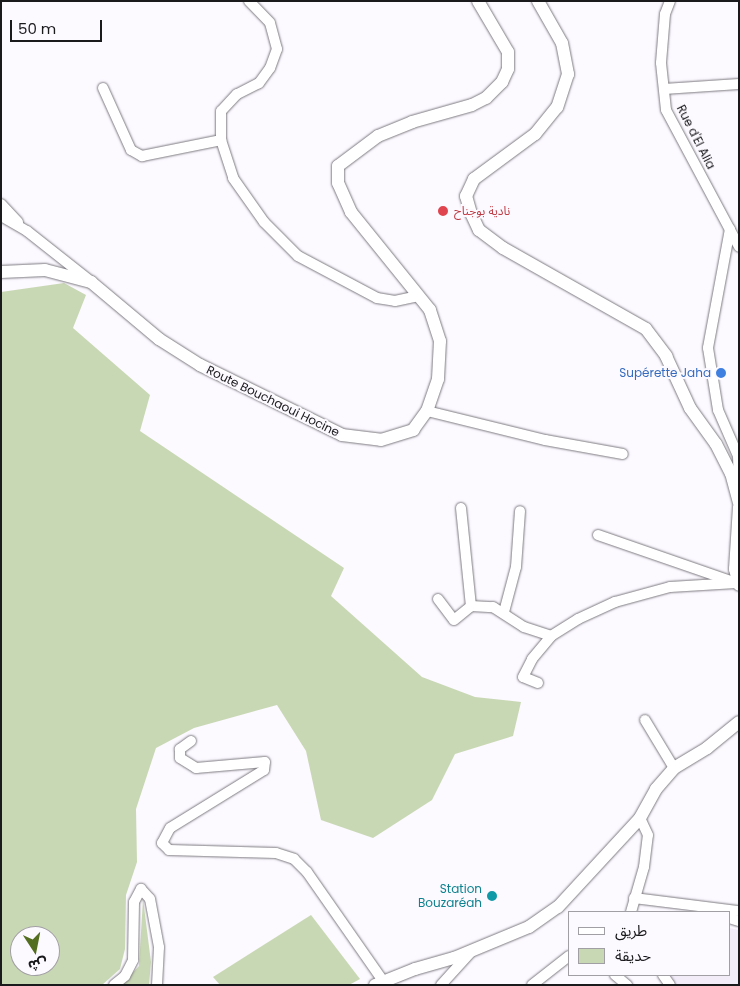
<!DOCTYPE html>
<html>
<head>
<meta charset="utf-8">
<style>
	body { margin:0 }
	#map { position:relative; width:740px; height:986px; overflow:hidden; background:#fcf9ff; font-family:Poppins,"Noto Sans Arabic",sans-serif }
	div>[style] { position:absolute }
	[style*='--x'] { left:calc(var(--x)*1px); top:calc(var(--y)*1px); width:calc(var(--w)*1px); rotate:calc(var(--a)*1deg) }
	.built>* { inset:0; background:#f2ecf9 }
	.green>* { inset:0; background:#c9d8b4 }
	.roads { filter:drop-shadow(0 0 1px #7d7a80) drop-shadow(0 0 1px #7d7a80) }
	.minor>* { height:10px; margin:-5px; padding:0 5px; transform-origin:5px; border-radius:5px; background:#fff }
	.tertiary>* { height:12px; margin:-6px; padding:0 6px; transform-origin:6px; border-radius:6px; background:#fff }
	.dots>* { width:14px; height:14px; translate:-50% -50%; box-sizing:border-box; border:2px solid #fcf9ff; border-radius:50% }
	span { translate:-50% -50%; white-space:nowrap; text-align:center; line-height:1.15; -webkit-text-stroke:4px #fcf9ff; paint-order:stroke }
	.street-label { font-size:12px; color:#1a191c }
	.health-label { font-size:12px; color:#be3a42 }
	.left { translate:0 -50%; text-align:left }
	.shop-label { font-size:12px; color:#366cbe }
	.right { translate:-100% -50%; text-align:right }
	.culture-label { font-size:12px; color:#0d838f }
	.frame { position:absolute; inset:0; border:2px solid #1a191c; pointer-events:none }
	.legend { position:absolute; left:568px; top:911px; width:162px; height:65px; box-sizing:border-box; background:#fcf9ff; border:1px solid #a29fa4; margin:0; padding:6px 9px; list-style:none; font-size:15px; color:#1a191c }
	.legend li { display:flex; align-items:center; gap:10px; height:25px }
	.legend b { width:25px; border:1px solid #a29fa4 }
	.north { position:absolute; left:10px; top:926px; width:50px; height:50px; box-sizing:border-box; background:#fcf9ff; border:1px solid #a29fa4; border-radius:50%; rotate:169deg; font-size:14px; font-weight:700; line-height:20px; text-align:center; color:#1a191c }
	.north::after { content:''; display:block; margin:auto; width:18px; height:22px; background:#556f21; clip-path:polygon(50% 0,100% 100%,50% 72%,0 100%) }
	.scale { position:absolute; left:10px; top:20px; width:92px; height:22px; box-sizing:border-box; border:2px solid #1a191c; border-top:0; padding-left:6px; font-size:15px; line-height:18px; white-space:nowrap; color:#1a191c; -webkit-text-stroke:4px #fcf9ff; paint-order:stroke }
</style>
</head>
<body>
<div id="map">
	<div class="built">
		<div style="clip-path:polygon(729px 928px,739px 930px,739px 985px,670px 985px,665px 975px,729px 975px)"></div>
	</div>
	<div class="green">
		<div style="clip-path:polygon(evenodd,64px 283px,86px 295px,73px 328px,150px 395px,140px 431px,344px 568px,331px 596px,422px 677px,475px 697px,521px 702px,513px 736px,455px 754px,432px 800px,373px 838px,321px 820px,306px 751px,277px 705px,194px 728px,156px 748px,136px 809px,137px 862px,126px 895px,125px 949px,120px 969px,102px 985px,1px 985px,1px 292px,64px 283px,20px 936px,50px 936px,50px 966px,20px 966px,20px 936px)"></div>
		<div style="clip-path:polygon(143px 899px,151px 962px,149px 985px,121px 985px,139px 966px)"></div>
		<div style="clip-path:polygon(311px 915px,360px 979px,349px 985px,220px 985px,213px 977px)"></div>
	</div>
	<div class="roads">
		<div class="minor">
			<div style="--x:249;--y:1;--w:30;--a:46"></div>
			<div style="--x:270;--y:23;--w:27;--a:75"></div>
			<div style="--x:277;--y:49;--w:20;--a:110"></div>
			<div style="--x:270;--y:68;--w:19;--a:126"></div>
			<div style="--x:259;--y:83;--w:25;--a:153"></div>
			<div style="--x:237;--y:94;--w:23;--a:133"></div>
			<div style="--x:221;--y:111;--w:29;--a:90"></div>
			<div style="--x:221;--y:140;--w:40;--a:72"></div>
			<div style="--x:233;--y:178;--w:54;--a:54.8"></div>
			<div style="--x:264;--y:222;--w:48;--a:45"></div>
			<div style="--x:298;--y:256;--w:89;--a:28"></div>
			<div style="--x:377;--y:298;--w:18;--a:9"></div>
			<div style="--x:395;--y:301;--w:24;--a:-12"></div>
			<div style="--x:670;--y:1;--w:14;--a:111"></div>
			<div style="--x:665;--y:14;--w:49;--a:94.7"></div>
			<div style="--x:661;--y:63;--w:47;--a:83.9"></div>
			<div style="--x:666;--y:110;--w:155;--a:61.9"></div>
			<div style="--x:103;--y:88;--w:68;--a:65.7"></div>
			<div style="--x:131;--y:150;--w:13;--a:29"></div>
			<div style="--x:142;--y:156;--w:81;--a:-11.4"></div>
			<div style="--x:664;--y:89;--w:75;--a:-3.8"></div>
			<div style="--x:1;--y:204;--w:25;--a:47"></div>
			<div style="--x:1;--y:216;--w:30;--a:30"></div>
			<div style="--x:27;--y:231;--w:79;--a:38.3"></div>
			<div style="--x:730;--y:229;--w:121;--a:100.5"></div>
			<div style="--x:708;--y:348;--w:63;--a:80.8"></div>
			<div style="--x:718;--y:410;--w:50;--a:66.5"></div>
			<div style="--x:738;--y:456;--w:34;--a:88"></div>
			<div style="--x:427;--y:411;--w:122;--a:13.8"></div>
			<div style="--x:545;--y:440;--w:79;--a:10.2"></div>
			<div style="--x:461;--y:508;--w:99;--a:84.2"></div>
			<div style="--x:598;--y:535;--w:141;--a:19.1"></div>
			<div style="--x:438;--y:599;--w:26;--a:53"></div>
			<div style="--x:454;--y:620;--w:22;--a:-39"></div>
			<div style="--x:471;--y:606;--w:22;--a:3"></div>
			<div style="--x:493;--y:607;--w:37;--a:33"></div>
			<div style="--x:524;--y:627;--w:28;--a:18"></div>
			<div style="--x:504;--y:612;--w:47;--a:-75.1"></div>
			<div style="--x:516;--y:567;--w:56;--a:-85.9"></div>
			<div style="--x:538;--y:683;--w:16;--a:-158"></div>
			<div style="--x:523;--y:677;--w:20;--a:-63"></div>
			<div style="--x:532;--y:659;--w:30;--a:-50"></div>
			<div style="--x:551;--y:636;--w:32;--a:-32"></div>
			<div style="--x:578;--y:619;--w:41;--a:-24.7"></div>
			<div style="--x:615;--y:602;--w:57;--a:-15.3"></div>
			<div style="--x:670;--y:587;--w:66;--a:-3.5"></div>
			<div style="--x:645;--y:720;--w:56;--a:58.9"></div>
			<div style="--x:191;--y:741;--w:14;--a:144"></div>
			<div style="--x:180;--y:749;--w:9;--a:90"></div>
			<div style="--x:180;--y:758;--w:19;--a:32"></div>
			<div style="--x:196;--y:768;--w:69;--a:-5"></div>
			<div style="--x:265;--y:762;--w:8;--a:97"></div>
			<div style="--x:264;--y:770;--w:110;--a:148.3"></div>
			<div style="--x:170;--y:828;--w:17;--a:118"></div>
			<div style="--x:162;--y:843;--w:10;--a:45"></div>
			<div style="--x:169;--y:850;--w:107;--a:1.6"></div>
			<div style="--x:276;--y:853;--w:19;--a:18"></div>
			<div style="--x:294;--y:859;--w:18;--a:45"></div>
			<div style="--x:307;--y:872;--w:133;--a:55.1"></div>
			<div style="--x:634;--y:898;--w:106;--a:7.1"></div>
			<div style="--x:631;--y:912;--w:47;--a:-73.9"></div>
			<div style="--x:644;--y:867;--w:32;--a:-83"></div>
			<div style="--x:648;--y:835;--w:19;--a:-115"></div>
			<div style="--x:729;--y:918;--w:10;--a:17"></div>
			<div style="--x:615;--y:975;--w:16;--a:40"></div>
			<div style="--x:663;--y:975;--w:12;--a:55"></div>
			<div style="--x:114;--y:985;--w:14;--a:-39"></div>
			<div style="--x:125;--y:976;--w:18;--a:-63"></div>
			<div style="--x:133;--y:960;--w:58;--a:-89"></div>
			<div style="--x:134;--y:902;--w:15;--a:-62"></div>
			<div style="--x:141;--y:889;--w:13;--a:48"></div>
			<div style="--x:150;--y:899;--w:49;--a:79.4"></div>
			<div style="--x:159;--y:947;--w:38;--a:93"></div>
			<div style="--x:441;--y:985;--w:43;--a:-47.8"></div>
			<div style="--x:532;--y:985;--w:47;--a:-38.1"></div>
		</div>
		<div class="tertiary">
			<div style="--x:538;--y:1;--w:48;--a:60.3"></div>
			<div style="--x:562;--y:43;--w:32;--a:79"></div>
			<div style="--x:568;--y:74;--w:35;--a:108"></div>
			<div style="--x:557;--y:107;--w:35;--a:129"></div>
			<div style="--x:535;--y:134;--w:76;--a:143.6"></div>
			<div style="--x:474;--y:179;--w:19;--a:115"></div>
			<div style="--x:466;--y:196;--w:18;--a:74"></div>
			<div style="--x:471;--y:213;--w:19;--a:65"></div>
			<div style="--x:479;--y:230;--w:30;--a:37"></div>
			<div style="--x:503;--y:248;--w:164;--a:29.5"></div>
			<div style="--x:646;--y:329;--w:34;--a:53"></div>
			<div style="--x:666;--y:356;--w:57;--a:65.2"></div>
			<div style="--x:690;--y:408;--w:44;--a:54.2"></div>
			<div style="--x:716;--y:444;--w:33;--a:63"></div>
			<div style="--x:731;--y:473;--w:30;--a:75"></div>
			<div style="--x:1;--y:272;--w:44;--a:-2.6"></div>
			<div style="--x:45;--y:270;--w:48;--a:14.6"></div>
			<div style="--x:91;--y:282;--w:89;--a:40"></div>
			<div style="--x:159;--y:339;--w:49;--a:32.4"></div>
			<div style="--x:200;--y:365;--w:158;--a:26.2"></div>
			<div style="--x:342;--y:435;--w:39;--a:7"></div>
			<div style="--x:381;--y:440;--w:34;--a:-17"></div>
			<div style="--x:413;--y:430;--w:24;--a:-54"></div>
			<div style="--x:427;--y:411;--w:34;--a:-71"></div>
			<div style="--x:438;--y:379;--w:38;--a:-87"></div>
			<div style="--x:440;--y:341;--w:33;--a:-108"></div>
			<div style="--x:430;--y:310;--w:126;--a:-128.9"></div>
			<div style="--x:351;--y:212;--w:32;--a:-114"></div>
			<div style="--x:338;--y:183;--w:17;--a:-90"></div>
			<div style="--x:338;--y:166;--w:50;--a:-36.9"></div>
			<div style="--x:378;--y:136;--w:37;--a:-22"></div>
			<div style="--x:412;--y:122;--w:62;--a:-15.8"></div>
			<div style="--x:472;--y:105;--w:16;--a:-27"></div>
			<div style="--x:486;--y:98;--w:23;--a:-45"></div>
			<div style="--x:502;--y:82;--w:14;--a:-65"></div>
			<div style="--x:508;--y:69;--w:17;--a:-90"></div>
			<div style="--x:508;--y:52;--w:59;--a:-120.5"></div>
			<div style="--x:739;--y:507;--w:62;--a:93.7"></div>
			<div style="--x:735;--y:569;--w:16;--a:76"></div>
			<div style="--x:375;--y:985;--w:43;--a:-21.8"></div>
			<div style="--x:415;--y:969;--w:41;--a:-15.8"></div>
			<div style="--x:454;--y:958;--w:81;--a:-22.5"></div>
			<div style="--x:529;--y:927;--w:35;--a:-35"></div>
			<div style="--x:558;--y:907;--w:121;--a:-47.3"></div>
			<div style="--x:640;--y:818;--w:33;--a:-61"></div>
			<div style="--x:656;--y:789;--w:28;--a:-49"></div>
			<div style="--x:674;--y:768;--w:39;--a:-31"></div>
			<div style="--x:707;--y:748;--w:41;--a:-39.1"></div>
		</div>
	</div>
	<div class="dots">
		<div style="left:443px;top:211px;background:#e0444e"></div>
		<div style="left:721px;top:373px;background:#3f7fe0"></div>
		<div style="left:492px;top:896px;background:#0f9aa8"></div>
	</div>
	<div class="street-label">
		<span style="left:696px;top:137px;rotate:63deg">Rue d'El Alia</span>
		<span style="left:273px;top:401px;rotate:26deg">Route Bouchaoui Hocine</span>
	</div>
	<div class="health-label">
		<span class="left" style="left:454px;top:211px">نادية بوجناح</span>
	</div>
	<div class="shop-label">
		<span class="right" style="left:711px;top:373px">Supérette Jaha</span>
	</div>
	<div class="culture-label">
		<span class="right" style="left:482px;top:896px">Station<br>Bouzaréah</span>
	</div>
	<div class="frame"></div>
	<ul class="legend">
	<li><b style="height:6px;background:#fff"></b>طريق</li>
	<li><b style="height:14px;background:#c9d8b4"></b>حديقة</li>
	</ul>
	<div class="north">ش</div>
	<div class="scale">50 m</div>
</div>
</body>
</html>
